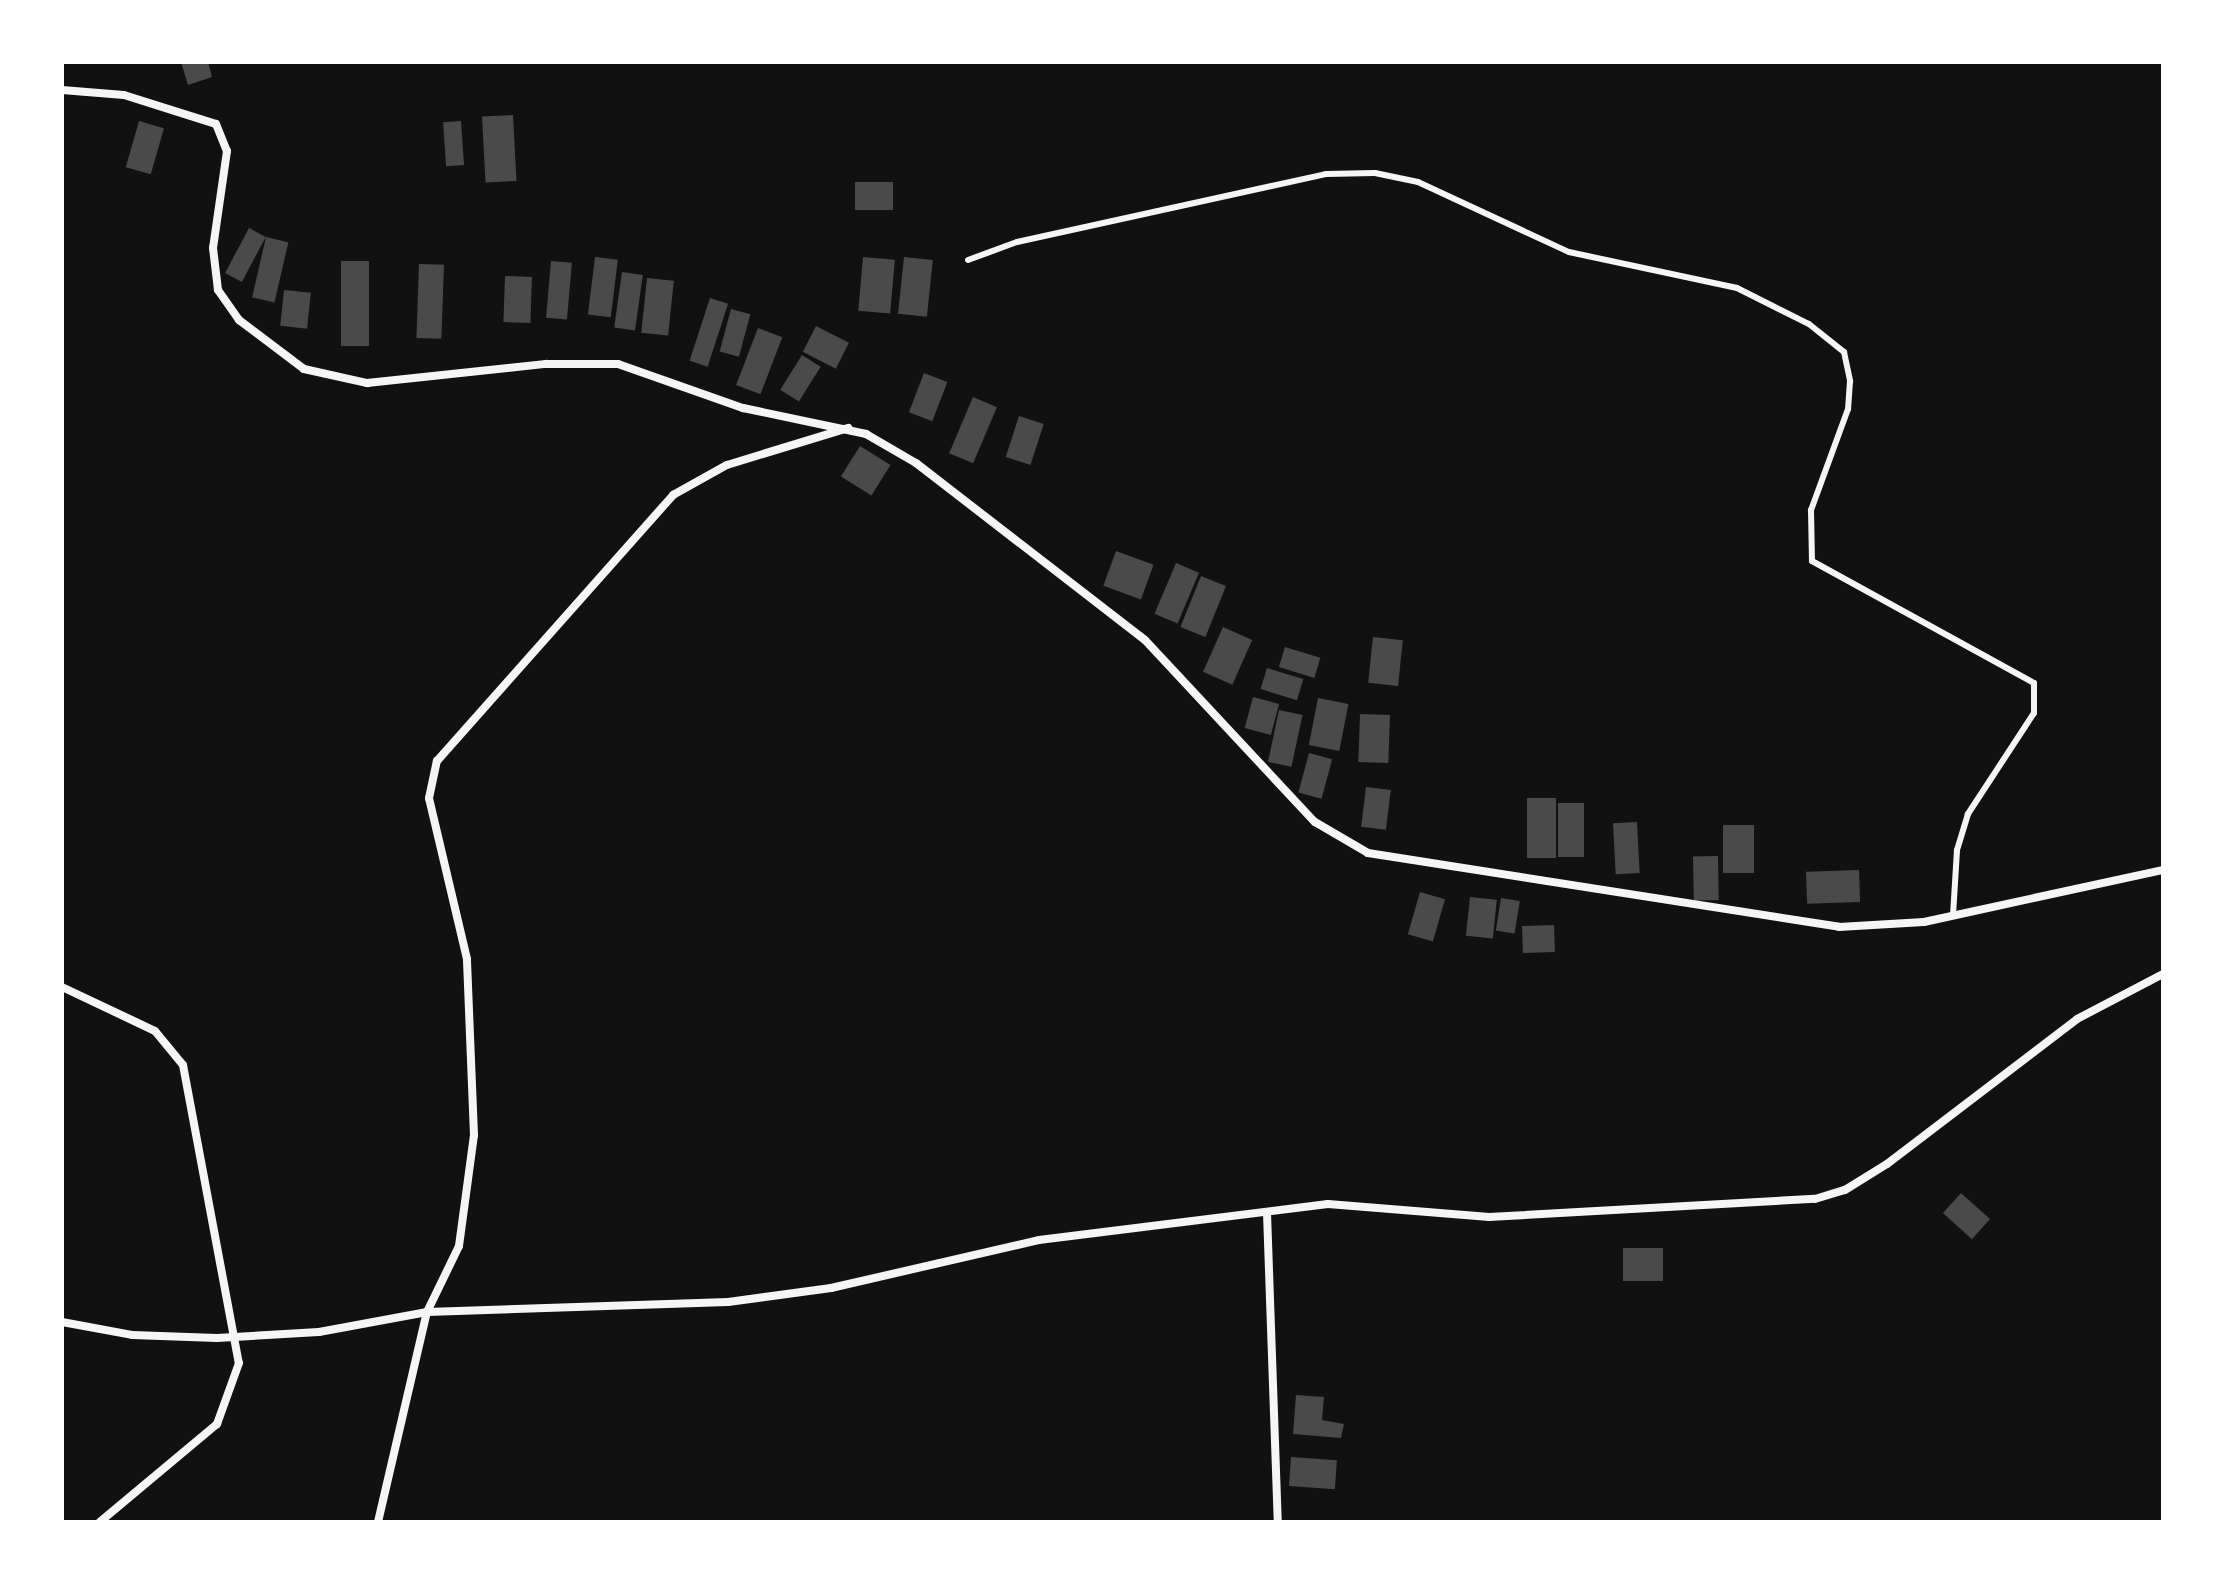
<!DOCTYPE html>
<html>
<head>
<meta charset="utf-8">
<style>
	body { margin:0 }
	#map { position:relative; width:2225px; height:1584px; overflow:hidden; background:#111; font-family:"Noto Sans",sans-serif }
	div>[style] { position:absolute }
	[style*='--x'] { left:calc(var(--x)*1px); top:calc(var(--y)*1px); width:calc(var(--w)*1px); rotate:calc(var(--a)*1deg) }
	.building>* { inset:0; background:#4a4a4a; transform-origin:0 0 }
	.service>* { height:6px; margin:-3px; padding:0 3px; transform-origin:3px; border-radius:3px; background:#f5f5f5 }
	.minor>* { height:8px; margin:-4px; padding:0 4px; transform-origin:4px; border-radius:4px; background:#f5f5f5 }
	span { translate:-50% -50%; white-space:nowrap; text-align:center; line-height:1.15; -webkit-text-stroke:8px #fff; paint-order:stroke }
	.frame { position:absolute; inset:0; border:64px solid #fff; pointer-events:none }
</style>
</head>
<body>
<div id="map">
	<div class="building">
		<div style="clip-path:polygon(181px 62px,208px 62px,212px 77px,188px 85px)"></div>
		<div style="left:513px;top:115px;width:66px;height:31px;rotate:87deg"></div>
		<div style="left:139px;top:121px;width:26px;height:48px;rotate:16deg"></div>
		<div style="left:461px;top:121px;width:44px;height:18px;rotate:86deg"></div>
		<div style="left:855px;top:182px;width:38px;height:28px"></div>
		<div style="left:249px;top:228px;width:19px;height:51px;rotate:28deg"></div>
		<div style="left:266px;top:237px;width:23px;height:62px;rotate:13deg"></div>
		<div style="left:595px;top:257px;width:23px;height:58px;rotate:7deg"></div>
		<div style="left:863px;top:257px;width:32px;height:54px;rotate:5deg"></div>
		<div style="left:904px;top:257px;width:29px;height:57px;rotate:6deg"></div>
		<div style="left:341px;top:261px;width:28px;height:85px"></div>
		<div style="left:551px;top:261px;width:21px;height:57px;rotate:5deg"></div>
		<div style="left:419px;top:264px;width:25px;height:74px;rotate:2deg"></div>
		<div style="left:622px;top:272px;width:21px;height:56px;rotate:8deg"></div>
		<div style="left:505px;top:276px;width:27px;height:46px;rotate:2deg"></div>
		<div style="left:647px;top:278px;width:27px;height:55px;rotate:6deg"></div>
		<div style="left:284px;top:290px;width:27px;height:36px;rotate:6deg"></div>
		<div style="left:710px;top:298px;width:19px;height:66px;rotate:18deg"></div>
		<div style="left:731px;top:309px;width:20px;height:44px;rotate:15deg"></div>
		<div style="left:816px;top:326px;width:37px;height:29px;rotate:27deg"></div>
		<div style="left:758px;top:328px;width:26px;height:61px;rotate:21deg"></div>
		<div style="left:802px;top:355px;width:22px;height:41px;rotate:32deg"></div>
		<div style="left:924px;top:373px;width:25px;height:42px;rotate:21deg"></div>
		<div style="left:973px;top:397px;width:26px;height:61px;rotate:23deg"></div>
		<div style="left:1019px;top:416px;width:26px;height:43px;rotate:18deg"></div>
		<div style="left:860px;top:446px;width:36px;height:36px;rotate:32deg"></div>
		<div style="left:1116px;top:551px;width:40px;height:37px;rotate:20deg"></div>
		<div style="left:1176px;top:563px;width:25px;height:55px;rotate:23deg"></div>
		<div style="left:1201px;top:576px;width:27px;height:55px;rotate:22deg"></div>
		<div style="left:1223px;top:627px;width:32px;height:49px;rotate:24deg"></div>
		<div style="left:1373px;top:637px;width:30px;height:46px;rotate:6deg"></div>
		<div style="left:1285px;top:647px;width:37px;height:21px;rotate:17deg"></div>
		<div style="left:1267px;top:668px;width:38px;height:22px;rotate:17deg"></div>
		<div style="left:1253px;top:697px;width:27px;height:32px;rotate:15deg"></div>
		<div style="left:1318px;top:698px;width:31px;height:48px;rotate:11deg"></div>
		<div style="left:1279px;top:710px;width:24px;height:53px;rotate:12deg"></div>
		<div style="left:1360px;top:714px;width:30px;height:48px;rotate:2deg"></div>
		<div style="left:1309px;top:753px;width:24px;height:41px;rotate:15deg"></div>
		<div style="left:1366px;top:787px;width:25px;height:40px;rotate:7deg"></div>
		<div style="left:1527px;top:798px;width:29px;height:60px"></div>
		<div style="left:1558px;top:803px;width:26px;height:54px"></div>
		<div style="left:1637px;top:822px;width:51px;height:24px;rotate:87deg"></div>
		<div style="left:1723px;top:825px;width:31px;height:48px"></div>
		<div style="left:1718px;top:856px;width:44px;height:25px;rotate:89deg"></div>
		<div style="left:1859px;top:870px;width:32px;height:53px;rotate:88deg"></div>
		<div style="left:1420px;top:892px;width:26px;height:44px;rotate:16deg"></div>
		<div style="left:1470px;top:897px;width:27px;height:39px;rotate:6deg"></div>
		<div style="left:1501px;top:898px;width:19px;height:33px;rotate:9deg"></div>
		<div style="left:1554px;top:925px;width:27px;height:32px;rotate:88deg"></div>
		<div style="left:1961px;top:1193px;width:39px;height:27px;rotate:42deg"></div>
		<div style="left:1623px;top:1248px;width:40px;height:33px"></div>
		<div style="clip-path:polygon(1296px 1395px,1324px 1397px,1322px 1420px,1344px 1424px,1341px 1438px,1293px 1434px)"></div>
		<div style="left:1291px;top:1457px;width:46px;height:29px;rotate:4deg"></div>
	</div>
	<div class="service">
		<div style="--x:968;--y:260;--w:52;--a:-20.2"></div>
		<div style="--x:1017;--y:242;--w:316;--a:-12.4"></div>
		<div style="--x:1326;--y:174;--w:49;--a:-1.2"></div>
		<div style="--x:1375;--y:173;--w:44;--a:11.8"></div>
		<div style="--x:1418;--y:182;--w:166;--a:24.9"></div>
		<div style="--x:1569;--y:252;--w:172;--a:12.1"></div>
		<div style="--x:1737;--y:288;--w:80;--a:26.6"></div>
		<div style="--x:1809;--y:324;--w:45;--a:38.7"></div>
		<div style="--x:1844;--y:352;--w:30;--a:78"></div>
		<div style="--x:1850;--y:381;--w:28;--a:94"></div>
		<div style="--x:1848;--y:409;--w:108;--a:110.1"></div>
		<div style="--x:1811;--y:510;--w:51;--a:88.9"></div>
		<div style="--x:1812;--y:561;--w:253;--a:28.8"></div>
		<div style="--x:2034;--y:683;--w:30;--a:90"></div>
		<div style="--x:2034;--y:713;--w:121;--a:123.2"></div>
		<div style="--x:1968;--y:814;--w:38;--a:107"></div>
		<div style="--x:1957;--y:850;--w:65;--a:93.5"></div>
	</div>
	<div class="minor">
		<div style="--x:62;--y:90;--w:62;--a:4.6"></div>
		<div style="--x:124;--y:95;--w:96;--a:17.5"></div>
		<div style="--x:216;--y:124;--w:29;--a:68"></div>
		<div style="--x:227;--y:151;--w:98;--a:98.2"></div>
		<div style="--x:213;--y:248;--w:42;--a:83.2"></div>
		<div style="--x:218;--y:290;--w:37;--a:55"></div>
		<div style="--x:239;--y:320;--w:81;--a:37"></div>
		<div style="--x:304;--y:369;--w:65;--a:12.5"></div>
		<div style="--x:367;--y:383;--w:180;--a:-6.1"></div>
		<div style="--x:546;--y:364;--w:72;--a:0"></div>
		<div style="--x:618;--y:364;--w:133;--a:19.4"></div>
		<div style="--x:743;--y:408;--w:126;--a:11.9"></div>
		<div style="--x:866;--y:434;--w:58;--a:30.1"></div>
		<div style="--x:916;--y:463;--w:289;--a:37.7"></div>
		<div style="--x:1145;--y:640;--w:249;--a:47"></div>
		<div style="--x:1315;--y:822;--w:61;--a:30.3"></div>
		<div style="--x:1368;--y:853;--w:477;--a:8.9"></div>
		<div style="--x:1839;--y:927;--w:85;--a:-3.4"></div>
		<div style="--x:1924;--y:922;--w:245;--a:-12.3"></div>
		<div style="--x:62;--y:987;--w:103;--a:25.3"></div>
		<div style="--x:155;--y:1031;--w:44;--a:50.5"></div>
		<div style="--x:183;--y:1065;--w:303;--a:79.4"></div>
		<div style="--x:239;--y:1363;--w:65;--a:109.8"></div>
		<div style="--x:217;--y:1424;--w:153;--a:140.1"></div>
		<div style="--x:1267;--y:1213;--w:309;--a:88"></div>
		<div style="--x:62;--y:1322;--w:71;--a:10.5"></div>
		<div style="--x:132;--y:1335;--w:85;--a:2"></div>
		<div style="--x:217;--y:1338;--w:102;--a:-3.4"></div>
		<div style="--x:319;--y:1332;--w:110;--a:-10.5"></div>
		<div style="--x:427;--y:1312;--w:73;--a:-64.1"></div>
		<div style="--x:459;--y:1246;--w:112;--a:-82.3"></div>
		<div style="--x:474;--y:1135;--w:176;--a:-92.3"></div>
		<div style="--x:467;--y:959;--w:165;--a:-103.3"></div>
		<div style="--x:429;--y:798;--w:38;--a:-78"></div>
		<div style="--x:437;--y:761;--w:356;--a:-48.4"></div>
		<div style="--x:673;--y:495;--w:62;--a:-29.1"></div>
		<div style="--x:727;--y:465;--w:127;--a:-17"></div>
		<div style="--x:378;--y:1522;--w:216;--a:-76.9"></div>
		<div style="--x:427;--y:1312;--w:301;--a:-1.9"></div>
		<div style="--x:728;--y:1302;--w:104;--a:-7.7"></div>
		<div style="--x:831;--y:1288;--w:213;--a:-13"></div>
		<div style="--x:1039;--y:1240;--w:291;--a:-7.1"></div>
		<div style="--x:1328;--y:1204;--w:162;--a:4.6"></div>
		<div style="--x:1489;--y:1217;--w:326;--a:-3.2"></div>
		<div style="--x:1815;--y:1199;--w:31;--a:-17"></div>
		<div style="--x:1845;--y:1190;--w:49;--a:-31.8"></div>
		<div style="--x:1887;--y:1164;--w:239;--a:-37.3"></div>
		<div style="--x:2077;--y:1019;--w:97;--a:-27.6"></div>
	</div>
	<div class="frame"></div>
</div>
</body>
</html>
